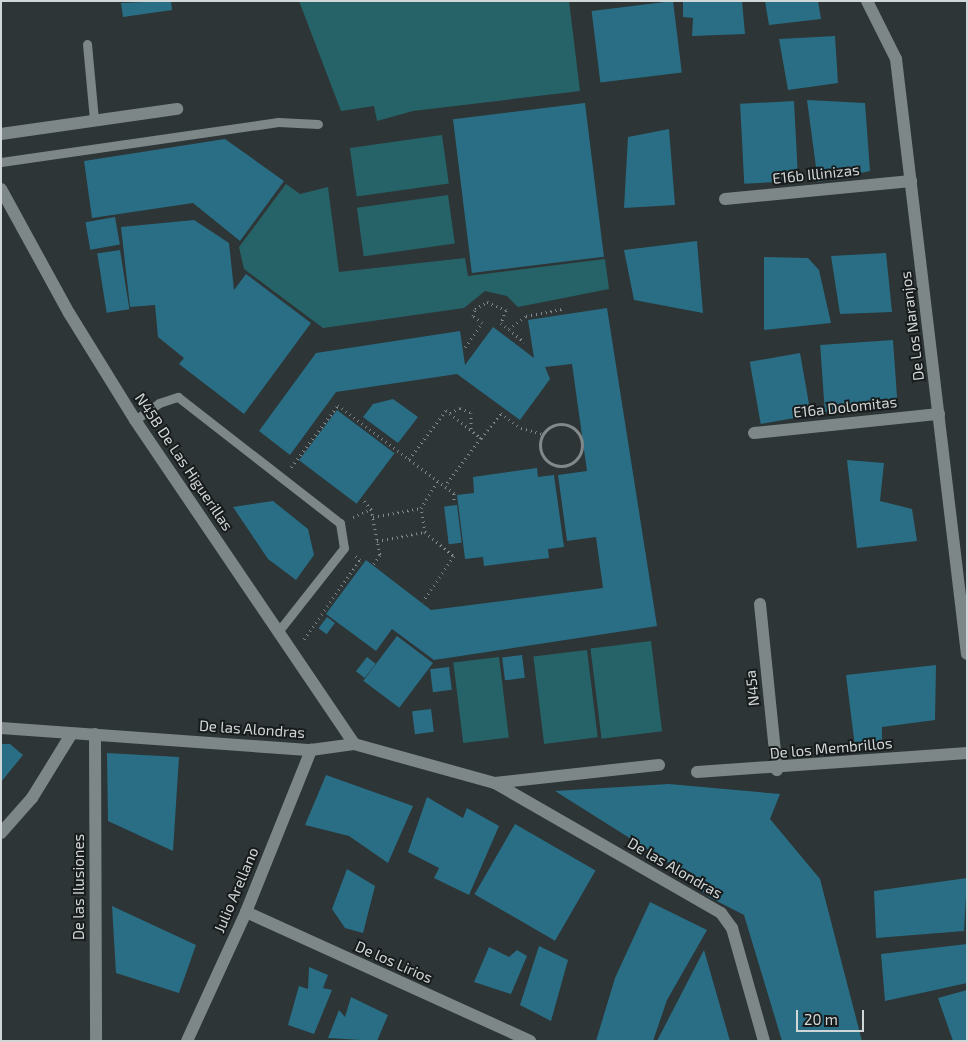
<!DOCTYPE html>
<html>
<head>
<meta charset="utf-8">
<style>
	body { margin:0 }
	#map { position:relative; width:968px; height:1042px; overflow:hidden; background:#2d3536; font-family:"Exo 2",sans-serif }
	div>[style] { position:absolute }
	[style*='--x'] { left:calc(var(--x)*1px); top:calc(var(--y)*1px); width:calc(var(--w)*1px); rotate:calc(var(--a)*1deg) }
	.green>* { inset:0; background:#266369; transform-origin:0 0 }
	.building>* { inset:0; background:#296e85; transform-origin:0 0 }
	.path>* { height:3px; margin-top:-1.5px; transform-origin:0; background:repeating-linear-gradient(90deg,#83898a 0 1px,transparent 0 5px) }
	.path>.ring { margin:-1.5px; padding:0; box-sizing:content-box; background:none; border:3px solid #83898a; border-radius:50% }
	.service>* { height:9px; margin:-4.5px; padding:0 4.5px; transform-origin:4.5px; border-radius:4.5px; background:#7d8787 }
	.minor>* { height:12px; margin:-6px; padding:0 6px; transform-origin:6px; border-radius:6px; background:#7d8787 }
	span { translate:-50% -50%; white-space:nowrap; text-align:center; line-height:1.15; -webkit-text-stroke:4px #181c1c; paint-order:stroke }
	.street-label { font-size:15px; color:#d1d6d7 }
	.frame { position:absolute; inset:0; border:2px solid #d1d6d7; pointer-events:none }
	.scale { position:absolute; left:796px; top:1010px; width:68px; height:22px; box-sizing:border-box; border:2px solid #d1d6d7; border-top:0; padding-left:6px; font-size:15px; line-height:18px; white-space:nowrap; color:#d1d6d7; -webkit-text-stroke:4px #181c1c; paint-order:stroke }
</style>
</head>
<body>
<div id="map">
	<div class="green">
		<div style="clip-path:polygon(299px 1px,569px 1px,580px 91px,413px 111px,377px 121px,374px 106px,341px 111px)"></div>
		<div style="left:442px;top:135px;width:49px;height:93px;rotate:82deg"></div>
		<div style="clip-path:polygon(286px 184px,300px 194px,328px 187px,339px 272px,465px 258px,468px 276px,605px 259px,609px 289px,518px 307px,507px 296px,485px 291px,464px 308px,323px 328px,244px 269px,239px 247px)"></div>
		<div style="left:448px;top:195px;width:49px;height:92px;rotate:82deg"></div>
		<div style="left:651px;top:641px;width:91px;height:61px;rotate:83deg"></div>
		<div style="left:587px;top:650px;width:88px;height:54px;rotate:83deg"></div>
		<div style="left:499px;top:657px;width:81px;height:46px;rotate:83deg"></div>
	</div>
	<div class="building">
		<div style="clip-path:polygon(171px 1px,172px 10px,123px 17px,121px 3px)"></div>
		<div style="left:673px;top:1px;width:72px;height:82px;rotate:83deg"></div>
		<div style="clip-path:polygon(683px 1px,742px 1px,745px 34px,692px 36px,693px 18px,683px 17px)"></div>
		<div style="clip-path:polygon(765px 1px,818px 1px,821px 19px,769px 25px)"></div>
		<div style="clip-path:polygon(835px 36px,838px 83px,788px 90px,779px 39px)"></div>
		<div style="clip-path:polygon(807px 100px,865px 103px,870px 171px,818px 182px)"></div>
		<div style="left:794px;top:101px;width:80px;height:54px;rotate:87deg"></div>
		<div style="left:585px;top:103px;width:155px;height:133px;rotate:83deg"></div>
		<div style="clip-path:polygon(669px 129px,675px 205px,624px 208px,628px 137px)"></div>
		<div style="clip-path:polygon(225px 139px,284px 181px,240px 241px,193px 203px,92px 218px,84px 161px)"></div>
		<div style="left:115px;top:217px;width:28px;height:30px;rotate:80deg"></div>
		<div style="clip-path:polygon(194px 220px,229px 243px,234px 290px,246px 274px,311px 323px,244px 414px,179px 364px,184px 358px,158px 337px,155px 305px,130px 307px,121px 227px)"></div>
		<div style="clip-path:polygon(697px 241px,703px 313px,634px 300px,624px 250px)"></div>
		<div style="left:120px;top:250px;width:60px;height:23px;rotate:81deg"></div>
		<div style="clip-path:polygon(886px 253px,892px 312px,840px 314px,831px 256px)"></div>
		<div style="clip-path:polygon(764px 257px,808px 258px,819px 270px,831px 323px,764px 330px)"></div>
		<div style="clip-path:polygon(607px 308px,657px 626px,434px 660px,392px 629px,376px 651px,326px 614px,366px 560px,431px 610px,603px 588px,596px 537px,567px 541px,558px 475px,587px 471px,572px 364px,545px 367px,550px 379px,520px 420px,457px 374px,336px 392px,290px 455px,259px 431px,316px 353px,460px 331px,465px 365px,493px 327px,534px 358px,528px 320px)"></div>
		<div style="left:893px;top:340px;width:67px;height:73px;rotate:86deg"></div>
		<div style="left:800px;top:353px;width:63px;height:51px;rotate:80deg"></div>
		<div style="clip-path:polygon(393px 399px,418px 417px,398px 443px,363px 417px,373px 404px)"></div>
		<div style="left:337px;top:410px;width:72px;height:63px;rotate:37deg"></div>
		<div style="clip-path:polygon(847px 460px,884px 463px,880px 501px,912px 509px,917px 541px,857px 548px)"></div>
		<div style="clip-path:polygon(537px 468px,538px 477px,554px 475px,564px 547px,548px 549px,549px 558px,484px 566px,483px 557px,465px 559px,457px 495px,474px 493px,473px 477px)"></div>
		<div style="clip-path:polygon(273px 501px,308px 529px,314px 555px,296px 580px,268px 559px,233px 507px)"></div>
		<div style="left:457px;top:505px;width:38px;height:13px;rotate:83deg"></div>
		<div style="left:327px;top:617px;width:10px;height:14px;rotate:37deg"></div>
		<div style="left:397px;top:636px;width:45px;height:56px;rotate:37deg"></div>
		<div style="left:522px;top:655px;width:23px;height:20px;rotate:83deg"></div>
		<div style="left:367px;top:657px;width:11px;height:18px;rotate:38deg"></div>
		<div style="clip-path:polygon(936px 665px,935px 720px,882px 727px,882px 747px,855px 747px,846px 675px)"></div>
		<div style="left:449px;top:667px;width:23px;height:19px;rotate:83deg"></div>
		<div style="left:431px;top:709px;width:23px;height:19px;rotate:83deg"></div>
		<div style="clip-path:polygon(1px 744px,10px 744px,23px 755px,1px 782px)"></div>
		<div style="clip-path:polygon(107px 753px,179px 757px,173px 851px,108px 821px)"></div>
		<div style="clip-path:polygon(326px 775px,413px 806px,388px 863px,349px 836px,305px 825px)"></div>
		<div style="clip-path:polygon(669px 784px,780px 794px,770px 819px,820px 879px,862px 1041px,782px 1041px,744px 915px,709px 897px,666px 861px,555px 791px)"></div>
		<div style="clip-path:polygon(427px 797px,463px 818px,467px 808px,499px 826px,469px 895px,434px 878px,439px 868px,408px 852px)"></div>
		<div style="left:515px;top:824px;width:93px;height:81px;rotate:30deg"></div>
		<div style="clip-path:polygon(347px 869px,375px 886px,363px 933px,345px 928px,332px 909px)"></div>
		<div style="clip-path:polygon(967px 878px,964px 931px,876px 938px,874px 891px)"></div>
		<div style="clip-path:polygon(650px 902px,707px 930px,667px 1000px,653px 1041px,596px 1041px,615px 978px)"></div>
		<div style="clip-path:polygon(112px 906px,196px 945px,179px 993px,116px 973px)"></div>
		<div style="clip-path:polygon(967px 944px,967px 983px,885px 1001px,881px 954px)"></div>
		<div style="clip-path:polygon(539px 946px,568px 960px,551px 1021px,520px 1005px)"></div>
		<div style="clip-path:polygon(489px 947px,509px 957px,517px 950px,527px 956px,511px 994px,474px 982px)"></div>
		<div style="clip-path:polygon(704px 950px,730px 1041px,657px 1041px)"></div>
		<div style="clip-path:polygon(309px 967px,328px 975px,323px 988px,332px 990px,314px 1034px,288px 1025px,299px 986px,308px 989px)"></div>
		<div style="clip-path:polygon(967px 990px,967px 1041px,953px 1041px,938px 998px)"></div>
		<div style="clip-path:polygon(351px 997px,388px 1015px,377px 1041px,328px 1038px,339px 1010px,345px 1017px)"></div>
	</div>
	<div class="path">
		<div style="--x:509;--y:329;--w:20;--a:41"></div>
		<div style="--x:465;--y:347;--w:29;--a:-55"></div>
		<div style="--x:482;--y:323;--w:11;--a:-142"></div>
		<div style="--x:473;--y:316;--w:7;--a:-74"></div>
		<div style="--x:475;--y:309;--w:14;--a:-30"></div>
		<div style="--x:487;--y:302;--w:21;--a:23"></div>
		<div style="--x:506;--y:310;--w:14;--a:111"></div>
		<div style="--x:501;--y:323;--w:10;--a:37"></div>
		<div style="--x:509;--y:329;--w:21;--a:-37"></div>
		<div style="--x:526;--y:316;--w:38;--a:-11"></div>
		<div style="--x:450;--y:413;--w:11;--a:-27"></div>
		<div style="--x:460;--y:408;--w:12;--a:24"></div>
		<div style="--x:471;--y:413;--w:17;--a:90"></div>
		<div class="ring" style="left:540px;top:424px;width:39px;height:39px"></div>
		<div style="--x:481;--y:438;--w:32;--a:-51"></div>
		<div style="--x:501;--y:413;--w:25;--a:37"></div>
		<div style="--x:521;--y:428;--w:23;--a:15"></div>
		<div style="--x:409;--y:459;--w:61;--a:-52.9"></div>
		<div style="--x:446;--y:410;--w:45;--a:38.7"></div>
		<div style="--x:481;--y:438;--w:60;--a:126.9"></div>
		<div style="--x:291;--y:467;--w:78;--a:-52.8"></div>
		<div style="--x:338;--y:405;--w:146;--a:37.2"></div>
		<div style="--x:454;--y:493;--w:8;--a:90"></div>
		<div style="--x:364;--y:501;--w:11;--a:49"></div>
		<div style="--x:353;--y:517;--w:20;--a:-24"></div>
		<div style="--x:371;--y:509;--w:47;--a:78.9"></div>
		<div style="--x:380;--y:555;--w:11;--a:124"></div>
		<div style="--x:373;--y:517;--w:49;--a:-10.6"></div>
		<div style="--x:425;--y:532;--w:24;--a:-99"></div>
		<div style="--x:421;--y:508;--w:32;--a:-58"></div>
		<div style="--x:377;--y:541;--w:49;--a:-10.6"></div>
		<div style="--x:425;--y:532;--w:38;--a:40"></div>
		<div style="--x:454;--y:556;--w:55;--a:124.6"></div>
		<div style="--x:304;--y:639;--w:97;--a:-54.7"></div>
		<div style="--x:360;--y:560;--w:6;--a:-141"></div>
	</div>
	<div class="service">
		<div style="--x:87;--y:44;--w:76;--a:84.7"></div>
		<div style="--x:1;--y:162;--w:280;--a:-8.2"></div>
		<div style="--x:278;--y:122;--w:40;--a:2.9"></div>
		<div style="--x:135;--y:420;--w:29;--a:-35"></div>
		<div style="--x:159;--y:403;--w:20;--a:-18"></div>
		<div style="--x:178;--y:397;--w:205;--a:37.9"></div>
		<div style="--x:340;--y:523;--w:25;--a:81"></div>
		<div style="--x:344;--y:548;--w:107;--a:128.2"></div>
	</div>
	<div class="minor">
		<div style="--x:867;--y:1;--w:65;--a:63.4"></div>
		<div style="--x:896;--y:59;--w:599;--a:83.2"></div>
		<div style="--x:1;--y:134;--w:178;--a:-8.1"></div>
		<div style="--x:1;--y:189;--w:141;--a:61.3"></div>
		<div style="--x:69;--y:313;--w:126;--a:58.3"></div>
		<div style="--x:135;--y:420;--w:391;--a:55.9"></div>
		<div style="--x:725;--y:199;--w:187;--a:-5.5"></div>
		<div style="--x:754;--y:433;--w:186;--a:-5.9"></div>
		<div style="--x:760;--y:604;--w:167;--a:84.2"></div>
		<div style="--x:1;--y:728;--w:311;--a:4.1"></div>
		<div style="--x:311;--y:750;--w:43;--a:-7.9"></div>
		<div style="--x:354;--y:744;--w:146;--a:15.5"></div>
		<div style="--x:495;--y:783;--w:261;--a:29.9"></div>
		<div style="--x:721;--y:913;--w:19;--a:54"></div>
		<div style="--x:732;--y:928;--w:117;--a:74.2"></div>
		<div style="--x:95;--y:734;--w:307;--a:89.8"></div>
		<div style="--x:697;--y:772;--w:271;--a:-4"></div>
		<div style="--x:495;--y:783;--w:165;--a:-6.3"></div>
		<div style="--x:1;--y:833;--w:47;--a:-48.5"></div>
		<div style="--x:32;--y:798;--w:76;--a:-58.4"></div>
		<div style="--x:246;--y:912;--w:312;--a:24.4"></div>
		<div style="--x:187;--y:1041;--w:142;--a:-65.4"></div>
		<div style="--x:246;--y:912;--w:175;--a:-68.1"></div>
	</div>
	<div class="street-label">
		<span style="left:816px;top:174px;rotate:-6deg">E16b Illinizas</span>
		<span style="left:912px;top:326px;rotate:-97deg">De Los Naranjos</span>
		<span style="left:845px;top:407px;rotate:-6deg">E16a Dolomitas</span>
		<span style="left:184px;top:462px;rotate:56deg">N45B De Las Higuerillas</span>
		<span style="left:752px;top:688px;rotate:-96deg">N45a</span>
		<span style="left:252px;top:729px;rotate:4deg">De las Alondras</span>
		<span style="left:831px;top:748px;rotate:-5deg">De los Membrillos</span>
		<span style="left:675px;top:868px;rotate:30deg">De las Alondras</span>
		<span style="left:79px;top:887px;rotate:-90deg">De las Ilusiones</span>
		<span style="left:236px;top:890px;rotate:-67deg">Julio Arellano</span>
		<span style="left:394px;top:962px;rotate:24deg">De los Lirios</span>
	</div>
	<div class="frame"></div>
	<div class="scale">20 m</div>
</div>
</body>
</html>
